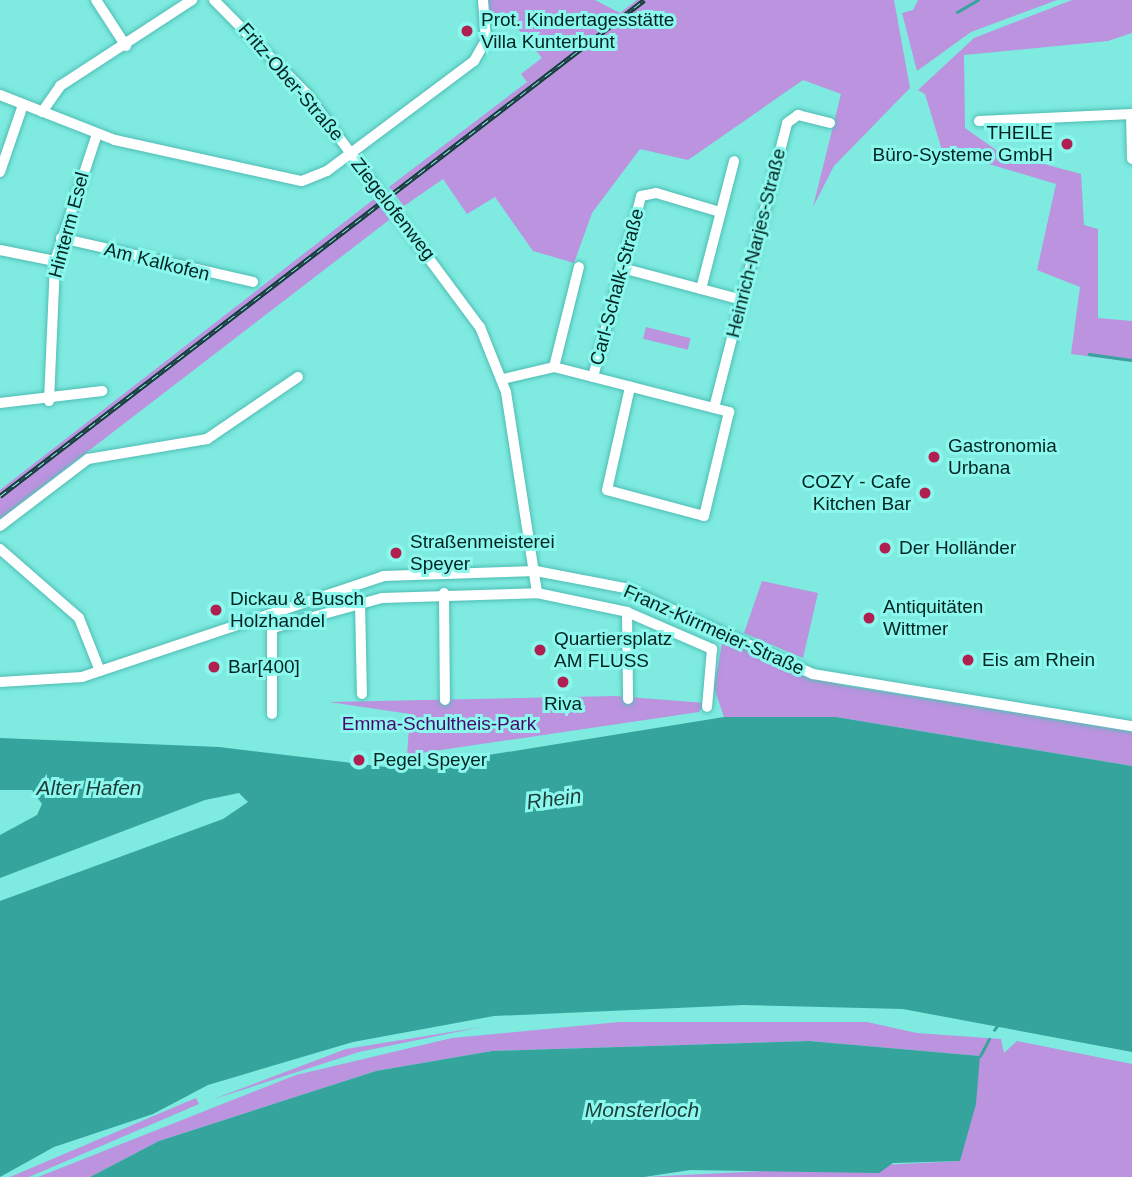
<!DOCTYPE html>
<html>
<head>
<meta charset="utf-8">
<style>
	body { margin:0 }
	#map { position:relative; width:1132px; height:1177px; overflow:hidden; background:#7eeae0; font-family:Helvetica,sans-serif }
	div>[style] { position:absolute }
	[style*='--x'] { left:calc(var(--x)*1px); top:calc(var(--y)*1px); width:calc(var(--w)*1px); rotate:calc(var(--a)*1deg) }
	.green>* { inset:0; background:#bb93df; transform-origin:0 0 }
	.water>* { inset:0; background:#35a49c }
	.stream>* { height:2.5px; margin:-1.25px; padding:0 1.25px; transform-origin:1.25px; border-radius:1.25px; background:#35a49c }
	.roads { filter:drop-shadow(0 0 2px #4fbdb4) drop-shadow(0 0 2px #4fbdb4) }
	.minor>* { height:10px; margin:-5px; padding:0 5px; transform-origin:5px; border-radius:5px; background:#fff }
	.rail>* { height:5px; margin-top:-2.5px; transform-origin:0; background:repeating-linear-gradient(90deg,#8bf7ed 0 8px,#113e3a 0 16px); box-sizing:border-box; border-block:2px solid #113e3a }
	.dots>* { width:19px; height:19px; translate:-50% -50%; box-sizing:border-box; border:4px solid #8bf7ed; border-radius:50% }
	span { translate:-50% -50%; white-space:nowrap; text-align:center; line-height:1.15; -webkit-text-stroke:6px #8bf7ed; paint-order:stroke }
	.poi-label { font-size:19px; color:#012522 }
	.left { translate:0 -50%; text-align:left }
	.right { translate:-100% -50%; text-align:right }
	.street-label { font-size:19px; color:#012522 }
	.park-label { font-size:19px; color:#4a086e }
	.water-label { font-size:21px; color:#1c3d3a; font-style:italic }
</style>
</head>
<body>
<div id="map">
	<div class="green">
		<div style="clip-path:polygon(486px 0,595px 0,620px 13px,637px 0,894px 0,910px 88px,834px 166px,813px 207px,841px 94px,803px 80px,688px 160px,640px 149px,592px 213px,574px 263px,533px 251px,495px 197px,467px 214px,443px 179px,404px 206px,389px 187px,527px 82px,521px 74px,542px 58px,504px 12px,491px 16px)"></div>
		<div style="clip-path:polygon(918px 0,1057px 0,971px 32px,917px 71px,902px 13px,913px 10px)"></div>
		<div style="clip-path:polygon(1072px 0,1132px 0,1132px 33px,1108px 41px,964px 55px,965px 128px,999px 152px,1081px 174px,1084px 225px,1098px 229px,1098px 318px,1132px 321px,1132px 362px,1071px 354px,1080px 287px,1037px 270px,1056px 184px,942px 150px,925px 94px,918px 90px,974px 38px)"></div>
		<div style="clip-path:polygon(378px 196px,393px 217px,0 519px,0 490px)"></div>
		<div style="left:646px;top:327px;width:46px;height:12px;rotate:14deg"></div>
		<div style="clip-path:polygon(762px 581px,818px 593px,803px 658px,744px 633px)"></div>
		<div style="clip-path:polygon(723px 638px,836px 684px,1132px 731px,1132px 766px,836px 717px,724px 717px,714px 688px)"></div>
		<div style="clip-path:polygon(616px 696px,705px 703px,699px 712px,407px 755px,410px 714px,329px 702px)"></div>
		<div style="clip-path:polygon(619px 1022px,867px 1022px,917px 1033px,1001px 1039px,1004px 1053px,1017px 1041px,1132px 1064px,1132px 1177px,644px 1177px,960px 1161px,979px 1056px,809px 1041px,492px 1051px,376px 1071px,159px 1141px,90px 1177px,38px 1177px,296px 1075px,452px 1038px)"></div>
		<div style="clip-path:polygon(481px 1027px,359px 1052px,211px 1100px,346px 1049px)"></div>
		<div style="clip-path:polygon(196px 1098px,199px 1104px,29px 1177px,10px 1177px)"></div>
	</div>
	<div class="water">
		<div style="clip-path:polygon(724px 717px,836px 717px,1132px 766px,1132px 1052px,903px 1009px,744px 1005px,494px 1016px,353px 1042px,208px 1085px,153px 1114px,54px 1147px,0 1177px,0 901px,223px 819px,248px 802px,239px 793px,205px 800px,0 878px,0 835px,37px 815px,42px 804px,32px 790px,0 790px,0 738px,219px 747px,402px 769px)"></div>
		<div style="clip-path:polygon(809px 1041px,980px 1056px,976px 1104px,960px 1161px,893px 1163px,879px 1173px,690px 1170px,644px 1177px,90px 1177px,159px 1141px,376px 1071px,492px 1051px)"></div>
	</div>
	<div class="stream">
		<div style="--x:957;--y:12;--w:24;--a:-30"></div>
		<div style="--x:1089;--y:354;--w:43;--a:7.9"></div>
		<div style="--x:994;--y:1030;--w:5;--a:-53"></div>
		<div style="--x:980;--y:1056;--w:19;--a:-62"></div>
	</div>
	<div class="roads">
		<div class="minor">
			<div style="--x:96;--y:0;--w:55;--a:56.9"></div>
			<div style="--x:214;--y:0;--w:131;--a:45.3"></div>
			<div style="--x:306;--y:93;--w:292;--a:53.4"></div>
			<div style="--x:480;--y:327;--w:70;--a:68.2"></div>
			<div style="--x:506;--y:392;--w:203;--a:81.2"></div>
			<div style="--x:537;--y:593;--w:92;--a:11.9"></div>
			<div style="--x:627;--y:612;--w:93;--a:23.5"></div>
			<div style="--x:712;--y:649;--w:58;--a:94.9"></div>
			<div style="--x:0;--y:95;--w:123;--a:21.4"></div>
			<div style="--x:115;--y:140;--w:191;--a:12.4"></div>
			<div style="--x:302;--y:181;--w:27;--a:-22"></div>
			<div style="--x:327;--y:171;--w:184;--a:-36.8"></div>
			<div style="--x:474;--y:61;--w:24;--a:-60"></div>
			<div style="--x:486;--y:40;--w:40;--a:-94.3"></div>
			<div style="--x:42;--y:112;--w:32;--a:-55"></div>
			<div style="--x:60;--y:86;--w:158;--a:-33.1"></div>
			<div style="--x:1131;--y:114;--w:45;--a:88.7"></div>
			<div style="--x:979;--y:121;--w:153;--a:-2.6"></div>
			<div style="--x:0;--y:172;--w:71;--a:-71.1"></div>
			<div style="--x:61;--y:238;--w:197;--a:12.9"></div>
			<div style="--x:0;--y:250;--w:56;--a:11.3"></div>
			<div style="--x:622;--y:268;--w:124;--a:14.9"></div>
			<div style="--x:701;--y:289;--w:132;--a:-75.5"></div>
			<div style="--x:554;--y:367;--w:103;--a:-76"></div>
			<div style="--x:593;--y:377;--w:187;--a:-75.1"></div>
			<div style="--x:641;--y:196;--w:15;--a:-11"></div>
			<div style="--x:656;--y:193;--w:67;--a:16.5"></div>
			<div style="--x:503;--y:379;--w:52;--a:-13.2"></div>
			<div style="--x:554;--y:367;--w:181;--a:14.4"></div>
			<div style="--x:729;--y:412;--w:107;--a:103.5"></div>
			<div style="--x:704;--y:516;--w:100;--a:-165"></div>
			<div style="--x:607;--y:490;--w:106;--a:-77.4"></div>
			<div style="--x:49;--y:401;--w:140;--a:-87.5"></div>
			<div style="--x:55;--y:261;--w:134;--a:-71.7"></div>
			<div style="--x:0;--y:403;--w:103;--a:-6.7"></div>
			<div style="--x:714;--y:408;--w:294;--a:-75.6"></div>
			<div style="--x:787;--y:123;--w:14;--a:-36"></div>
			<div style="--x:798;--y:115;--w:33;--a:14"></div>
			<div style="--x:0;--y:526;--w:111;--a:-37.3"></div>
			<div style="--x:88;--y:459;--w:121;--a:-9.5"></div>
			<div style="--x:207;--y:439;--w:110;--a:-34.3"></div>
			<div style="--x:0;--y:549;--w:105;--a:41.1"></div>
			<div style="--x:79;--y:618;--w:57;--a:68.4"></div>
			<div style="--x:444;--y:593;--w:107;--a:89.5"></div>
			<div style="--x:360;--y:602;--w:92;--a:88.8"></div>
			<div style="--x:627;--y:612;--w:87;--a:89.3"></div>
			<div style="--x:273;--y:628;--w:113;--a:-15.4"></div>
			<div style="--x:382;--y:598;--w:155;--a:-1.8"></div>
			<div style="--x:0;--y:682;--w:82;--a:-3.5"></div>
			<div style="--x:82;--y:677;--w:317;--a:-18.5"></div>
			<div style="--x:383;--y:576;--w:153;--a:-1.9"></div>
			<div style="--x:536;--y:571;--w:91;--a:10.8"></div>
			<div style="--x:625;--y:588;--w:207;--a:24.6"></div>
			<div style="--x:813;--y:674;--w:323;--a:9.3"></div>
			<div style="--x:272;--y:714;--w:93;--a:-90"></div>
		</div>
	</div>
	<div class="rail">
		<div style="--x:0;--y:496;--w:813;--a:-37.6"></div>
	</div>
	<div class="dots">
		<div style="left:467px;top:31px;background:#b01f4f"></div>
		<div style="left:1067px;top:144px;background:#b01f4f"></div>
		<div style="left:934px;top:457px;background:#b01f4f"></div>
		<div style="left:925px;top:493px;background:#b01f4f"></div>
		<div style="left:885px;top:548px;background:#b01f4f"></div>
		<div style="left:396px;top:553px;background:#b01f4f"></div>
		<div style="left:216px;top:610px;background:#b01f4f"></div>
		<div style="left:869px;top:618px;background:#b01f4f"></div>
		<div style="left:540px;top:650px;background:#b01f4f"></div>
		<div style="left:968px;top:660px;background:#b01f4f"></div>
		<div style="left:214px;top:667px;background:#b01f4f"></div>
		<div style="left:563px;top:682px;background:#b01f4f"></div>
		<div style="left:359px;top:760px;background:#b01f4f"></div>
	</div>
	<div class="poi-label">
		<span class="left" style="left:481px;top:31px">Prot. Kindertagesstätte<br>Villa Kunterbunt</span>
		<span class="right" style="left:1053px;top:144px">THEILE<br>Büro-Systeme GmbH</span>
		<span class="left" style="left:948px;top:457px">Gastronomia<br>Urbana</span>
		<span class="right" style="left:911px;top:493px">COZY - Cafe<br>Kitchen Bar</span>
		<span class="left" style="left:410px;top:553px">Straßenmeisterei<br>Speyer</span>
		<span class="left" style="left:899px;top:548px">Der Holländer</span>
		<span class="left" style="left:230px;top:610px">Dickau &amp; Busch<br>Holzhandel</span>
		<span class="left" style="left:883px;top:618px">Antiquitäten<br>Wittmer</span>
		<span class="left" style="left:554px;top:650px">Quartiersplatz<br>AM FLUSS</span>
		<span class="left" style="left:982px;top:660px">Eis am Rhein</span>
		<span class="left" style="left:228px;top:667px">Bar[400]</span>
		<span style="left:563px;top:704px">Riva</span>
		<span class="left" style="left:373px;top:760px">Pegel Speyer</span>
	</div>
	<div class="street-label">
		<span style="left:291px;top:82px;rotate:49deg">Fritz-Ober-Straße</span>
		<span style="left:393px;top:209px;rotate:52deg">Ziegelofenweg</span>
		<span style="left:69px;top:225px;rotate:-75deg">Hinterm Esel</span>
		<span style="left:756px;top:243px;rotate:-76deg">Heinrich-Narjes-Straße</span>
		<span style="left:157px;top:262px;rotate:14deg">Am Kalkofen</span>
		<span style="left:617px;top:287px;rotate:-75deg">Carl-Schalk-Straße</span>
		<span style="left:714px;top:630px;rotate:24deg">Franz-Kirrmeier-Straße</span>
	</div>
	<div class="park-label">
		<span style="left:439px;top:724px">Emma-Schultheis-Park</span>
	</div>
	<div class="water-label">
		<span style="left:89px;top:788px">Alter Hafen</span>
		<span style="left:554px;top:799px;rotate:-7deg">Rhein</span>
		<span style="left:642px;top:1110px">Monsterloch</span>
	</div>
</div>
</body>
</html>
